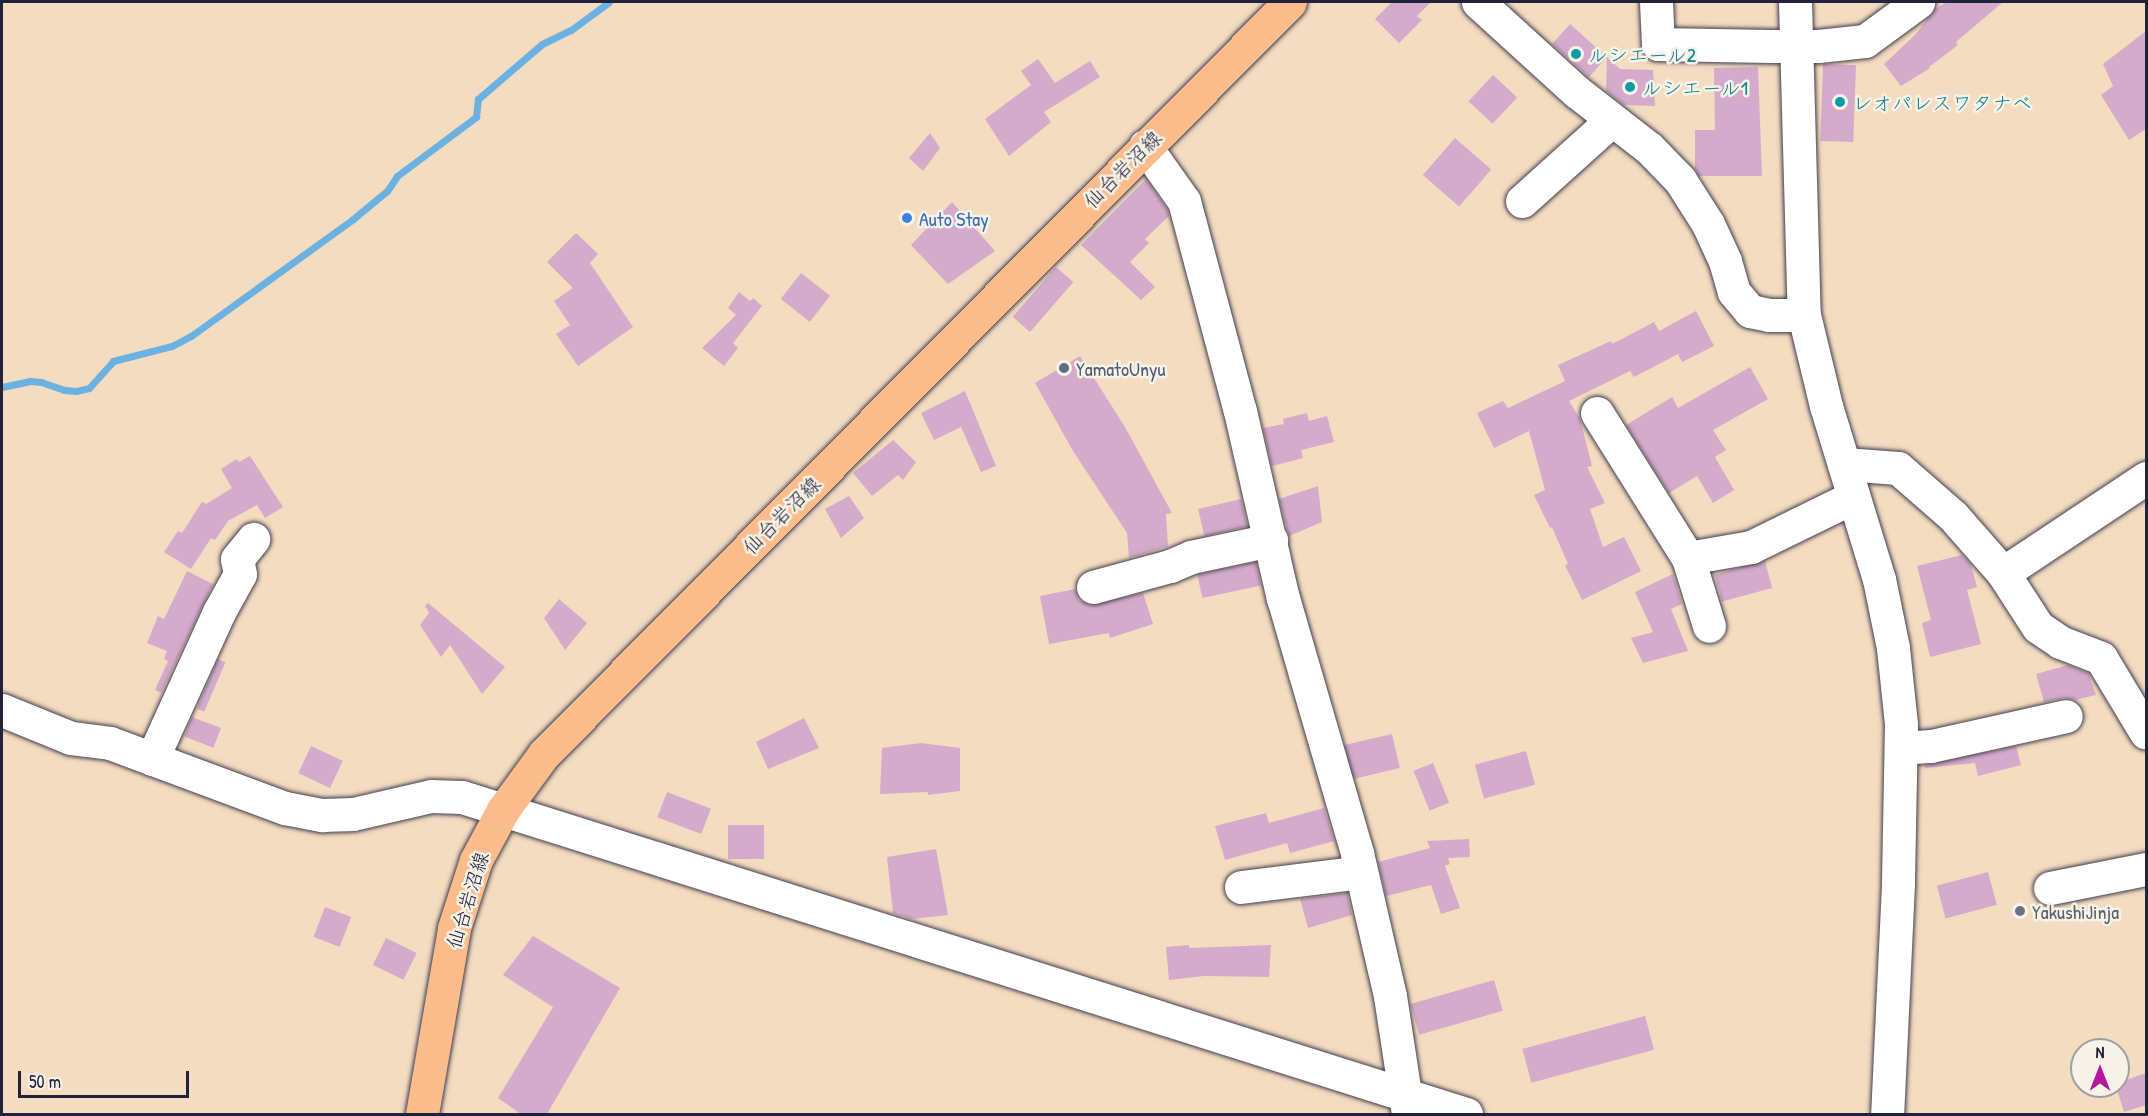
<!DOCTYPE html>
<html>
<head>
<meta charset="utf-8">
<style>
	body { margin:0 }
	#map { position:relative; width:2148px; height:1116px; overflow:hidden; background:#f4dcc0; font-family:"Patrick Hand","Klee One",sans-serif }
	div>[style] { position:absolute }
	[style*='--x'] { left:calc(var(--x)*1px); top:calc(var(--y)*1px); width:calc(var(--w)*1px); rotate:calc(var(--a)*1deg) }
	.stream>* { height:7px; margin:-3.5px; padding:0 3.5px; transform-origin:3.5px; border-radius:3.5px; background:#6bb1e1 }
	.building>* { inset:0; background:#d5abcb; transform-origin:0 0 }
	.roads { filter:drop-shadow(0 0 2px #423e4f) drop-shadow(0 0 2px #423e4f) }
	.minor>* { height:33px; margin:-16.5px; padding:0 16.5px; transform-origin:16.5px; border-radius:16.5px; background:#fff }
	.major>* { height:33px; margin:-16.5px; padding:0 16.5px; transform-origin:16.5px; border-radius:16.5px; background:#fabc8b }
	.dots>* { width:16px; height:16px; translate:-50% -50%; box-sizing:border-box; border:3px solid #f7f3e8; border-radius:50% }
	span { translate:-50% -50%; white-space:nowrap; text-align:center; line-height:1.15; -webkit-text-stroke:5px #f7f3e8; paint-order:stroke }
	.culture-label { font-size:20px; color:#0d838f }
	.left { translate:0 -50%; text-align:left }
	.street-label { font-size:20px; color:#22223b }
	.shop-label { font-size:20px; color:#366cbe }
	.service-label { font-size:20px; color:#4e5e75 }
	.worship-label { font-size:20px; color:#5b616d }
	.frame { position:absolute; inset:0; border:3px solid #22223b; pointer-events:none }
	.north { position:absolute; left:2070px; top:1038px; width:60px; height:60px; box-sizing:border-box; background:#f7f3e8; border:2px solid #a29fa3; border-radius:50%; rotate:0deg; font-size:16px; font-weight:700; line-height:24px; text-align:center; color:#22223b }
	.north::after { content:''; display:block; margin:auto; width:21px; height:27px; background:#b5179e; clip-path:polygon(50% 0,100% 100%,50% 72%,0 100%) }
	.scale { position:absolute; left:18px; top:1071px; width:171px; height:27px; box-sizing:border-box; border:3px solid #22223b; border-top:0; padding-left:8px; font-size:18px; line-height:21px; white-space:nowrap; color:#22223b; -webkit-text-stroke:4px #f7f3e8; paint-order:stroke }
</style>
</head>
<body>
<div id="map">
	<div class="stream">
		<div style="--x:2;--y:387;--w:29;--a:-12"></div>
		<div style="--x:30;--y:381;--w:11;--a:5"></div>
		<div style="--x:41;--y:382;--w:24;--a:19"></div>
		<div style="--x:64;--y:390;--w:12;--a:5"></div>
		<div style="--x:76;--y:391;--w:13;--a:-13"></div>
		<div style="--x:89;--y:388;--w:36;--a:-48"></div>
		<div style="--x:113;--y:361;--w:61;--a:-14.3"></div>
		<div style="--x:172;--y:346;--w:21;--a:-28"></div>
		<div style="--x:191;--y:336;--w:200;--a:-35.8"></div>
		<div style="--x:353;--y:219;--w:44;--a:-39.5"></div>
		<div style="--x:387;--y:191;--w:18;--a:-56"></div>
		<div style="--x:397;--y:176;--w:99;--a:-36.8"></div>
		<div style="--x:476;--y:117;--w:18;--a:-84"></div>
		<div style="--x:478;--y:99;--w:84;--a:-40.7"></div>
		<div style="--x:542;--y:44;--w:32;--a:-26"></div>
		<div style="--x:571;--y:30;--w:47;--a:-36.4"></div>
	</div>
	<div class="building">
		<div style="clip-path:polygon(1392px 2px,1431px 2px,1417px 16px,1422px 20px,1399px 43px,1375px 19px)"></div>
		<div style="clip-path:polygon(1947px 2px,2003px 2px,1956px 42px,1958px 45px,1929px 67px,1930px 68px,1901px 86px,1884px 64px,1915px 35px,1935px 9px)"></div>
		<div style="clip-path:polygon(1570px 24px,1620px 69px,1653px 70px,1655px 106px,1624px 105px,1606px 91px,1607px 57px,1589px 77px,1552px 44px)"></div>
		<div style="clip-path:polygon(2146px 31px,2146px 129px,2129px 140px,2101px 95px,2113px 86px,2103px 64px)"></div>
		<div style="clip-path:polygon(1038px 59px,1055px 83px,1090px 61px,1100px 77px,1044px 112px,1051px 122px,1009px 156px,985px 119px,1031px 85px,1021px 71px)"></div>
		<div style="left:1823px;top:64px;width:33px;height:77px;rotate:2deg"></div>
		<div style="clip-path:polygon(1758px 67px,1762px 176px,1699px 176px,1695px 169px,1695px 130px,1715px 130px,1714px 68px)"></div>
		<div style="left:1493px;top:75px;width:33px;height:36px;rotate:43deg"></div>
		<div style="clip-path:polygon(930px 133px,940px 148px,923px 171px,909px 158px)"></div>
		<div style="left:1455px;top:138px;width:48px;height:49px;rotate:41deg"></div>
		<div style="clip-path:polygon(1146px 179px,1167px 209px,1169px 216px,1145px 239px,1149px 243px,1130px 262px,1155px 287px,1141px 300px,1081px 245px)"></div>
		<div style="clip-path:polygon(952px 202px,995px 251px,948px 284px,911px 245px)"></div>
		<div style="clip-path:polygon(576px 233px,598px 254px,590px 263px,633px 327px,578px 366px,556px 334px,570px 325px,554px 301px,573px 288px,547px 262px)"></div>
		<div style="left:1056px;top:267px;width:23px;height:66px;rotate:41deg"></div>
		<div style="left:801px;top:273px;width:37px;height:33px;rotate:38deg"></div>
		<div style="clip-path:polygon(739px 292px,750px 301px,753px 298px,762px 306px,733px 343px,738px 348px,724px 366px,702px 348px,736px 315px,728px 308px)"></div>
		<div style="clip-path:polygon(1696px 311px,1714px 346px,1682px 362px,1678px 354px,1634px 377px,1630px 371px,1569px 401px,1580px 419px,1592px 466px,1587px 467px,1605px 503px,1590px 509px,1603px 547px,1624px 537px,1641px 571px,1582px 600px,1565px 565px,1568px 564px,1552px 527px,1550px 528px,1534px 495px,1545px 490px,1529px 431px,1494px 448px,1477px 413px,1503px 401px,1508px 408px,1565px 381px,1558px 365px,1611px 341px,1612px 344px,1654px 322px,1659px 331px)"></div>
		<div style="clip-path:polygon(1080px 356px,1125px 427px,1172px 513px,1166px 514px,1168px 546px,1129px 558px,1127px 533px,1073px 451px,1035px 383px)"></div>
		<div style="clip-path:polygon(1750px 367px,1768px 399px,1713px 430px,1726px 450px,1715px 457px,1734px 490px,1713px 503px,1697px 476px,1669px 493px,1626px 425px,1672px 397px,1678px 408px)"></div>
		<div style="clip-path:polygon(965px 391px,996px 466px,981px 472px,961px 427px,934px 440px,921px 413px)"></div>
		<div style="clip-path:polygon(1307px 413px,1309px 421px,1327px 416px,1334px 442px,1301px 450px,1303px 458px,1272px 466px,1263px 428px,1284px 424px,1283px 419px)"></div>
		<div style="clip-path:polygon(893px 440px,916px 462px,903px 480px,898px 475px,872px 496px,853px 473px)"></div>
		<div style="clip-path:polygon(250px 456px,283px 507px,265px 518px,257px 505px,228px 521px,215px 540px,211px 538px,191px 569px,164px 552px,178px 531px,182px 533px,202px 502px,206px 504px,232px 488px,221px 469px,237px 459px,239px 462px)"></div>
		<div style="clip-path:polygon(1318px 486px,1322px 522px,1289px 536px,1279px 499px)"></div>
		<div style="clip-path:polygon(849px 496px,864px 518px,841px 538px,825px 509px)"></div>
		<div style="left:1241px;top:499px;width:28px;height:44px;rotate:77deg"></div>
		<div style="clip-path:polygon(1962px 555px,1971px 565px,1977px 587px,1967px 590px,1981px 644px,1930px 657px,1922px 623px,1931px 620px,1917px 566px)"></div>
		<div style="left:1765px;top:561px;width:28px;height:52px;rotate:75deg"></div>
		<div style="left:1256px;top:562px;width:24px;height:60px;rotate:78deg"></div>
		<div style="clip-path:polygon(187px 571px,213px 584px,161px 693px,155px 690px,168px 661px,164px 659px,167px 651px,147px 643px,158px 616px,164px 619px)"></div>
		<div style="clip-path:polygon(1673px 574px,1682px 604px,1671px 609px,1688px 651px,1643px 663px,1631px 638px,1653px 632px,1635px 592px)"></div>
		<div style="clip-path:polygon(1075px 589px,1079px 600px,1089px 605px,1143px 593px,1153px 624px,1110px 638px,1109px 633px,1049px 644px,1040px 596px)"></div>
		<div style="clip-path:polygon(559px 599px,587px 623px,565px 650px,544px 618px)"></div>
		<div style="clip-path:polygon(428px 603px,505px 667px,482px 694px,450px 645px,441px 657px,420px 625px,429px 613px,425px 606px)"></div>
		<div style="left:218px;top:659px;width:8px;height:54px;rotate:23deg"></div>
		<div style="clip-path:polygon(2068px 665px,2088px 673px,2096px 695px,2075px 700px,2063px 698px,2044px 702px,2036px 674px)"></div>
		<div style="left:192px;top:717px;width:31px;height:21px;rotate:21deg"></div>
		<div style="clip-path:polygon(804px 718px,819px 748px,768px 769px,756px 742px)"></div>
		<div style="left:1392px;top:734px;width:35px;height:49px;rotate:77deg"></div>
		<div style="clip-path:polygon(921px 743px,960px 748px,960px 791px,928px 795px,928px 792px,880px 794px,882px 748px)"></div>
		<div style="left:311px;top:746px;width:35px;height:30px;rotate:25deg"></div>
		<div style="clip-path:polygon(2016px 746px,2021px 765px,1978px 776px,1975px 763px,1925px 768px,1925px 765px)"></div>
		<div style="left:1526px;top:751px;width:35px;height:53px;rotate:75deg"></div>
		<div style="left:1433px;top:763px;width:43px;height:21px;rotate:68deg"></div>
		<div style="left:667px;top:792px;width:47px;height:27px;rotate:21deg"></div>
		<div style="clip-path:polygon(1324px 808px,1334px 841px,1290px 853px,1287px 843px,1225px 860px,1215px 826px,1266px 813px,1269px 823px)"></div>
		<div style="left:728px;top:825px;width:36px;height:34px"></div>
		<div style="clip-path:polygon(1469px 839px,1470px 857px,1448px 858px,1450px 864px,1445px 866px,1460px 908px,1441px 914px,1431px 885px,1386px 896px,1378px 862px,1430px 848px,1427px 841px)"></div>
		<div style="clip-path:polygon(936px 849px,948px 915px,912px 919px,893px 913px,887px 857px)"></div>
		<div style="left:1988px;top:872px;width:34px;height:53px;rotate:75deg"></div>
		<div style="clip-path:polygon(1347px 893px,1352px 915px,1308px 928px,1300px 899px)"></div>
		<div style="left:325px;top:907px;width:28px;height:32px;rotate:21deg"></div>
		<div style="clip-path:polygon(533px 936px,620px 988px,547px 1114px,521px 1114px,498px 1098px,553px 1007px,503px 975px)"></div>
		<div style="left:386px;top:938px;width:34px;height:30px;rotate:26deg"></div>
		<div style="clip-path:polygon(1189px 945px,1189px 948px,1271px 945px,1269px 977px,1204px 976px,1169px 980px,1166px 947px)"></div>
		<div style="left:1494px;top:980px;width:32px;height:87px;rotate:74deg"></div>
		<div style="left:1645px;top:1016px;width:35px;height:127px;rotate:75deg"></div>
		<div style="clip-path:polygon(2146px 1073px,2146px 1105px,2124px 1112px,2116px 1086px,2118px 1083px)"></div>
	</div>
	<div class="roads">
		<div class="minor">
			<div style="--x:1478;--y:2;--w:134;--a:42.3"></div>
			<div style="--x:1577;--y:92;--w:91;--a:37.9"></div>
			<div style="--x:1649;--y:148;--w:45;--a:45.9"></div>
			<div style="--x:1680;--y:180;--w:52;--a:57.5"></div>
			<div style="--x:1708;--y:224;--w:41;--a:65.3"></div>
			<div style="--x:1725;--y:261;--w:32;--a:74"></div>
			<div style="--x:1734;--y:292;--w:25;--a:50"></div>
			<div style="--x:1750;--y:311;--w:19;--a:12"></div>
			<div style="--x:1769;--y:315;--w:35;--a:0"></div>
			<div style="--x:1656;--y:2;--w:42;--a:87.3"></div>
			<div style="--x:1658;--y:44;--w:113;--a:1"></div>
			<div style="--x:1771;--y:46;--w:47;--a:0"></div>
			<div style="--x:1818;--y:46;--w:47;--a:-6.1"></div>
			<div style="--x:1865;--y:41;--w:66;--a:-36.3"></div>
			<div style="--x:1795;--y:2;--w:313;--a:88.4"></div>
			<div style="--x:1804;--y:315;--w:94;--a:76.4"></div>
			<div style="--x:1826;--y:406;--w:181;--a:73"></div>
			<div style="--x:1879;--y:579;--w:70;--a:78.5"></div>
			<div style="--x:1893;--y:648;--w:76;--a:84"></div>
			<div style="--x:1901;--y:724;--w:160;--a:91.1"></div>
			<div style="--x:1898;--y:884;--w:230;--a:92.7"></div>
			<div style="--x:1145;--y:146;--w:67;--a:54.7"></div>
			<div style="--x:1184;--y:201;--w:217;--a:75.1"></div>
			<div style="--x:1240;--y:411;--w:192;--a:77.1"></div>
			<div style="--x:1283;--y:598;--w:266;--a:73.8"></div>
			<div style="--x:1357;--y:853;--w:147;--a:77"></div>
			<div style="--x:1390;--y:996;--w:119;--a:81.3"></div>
			<div style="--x:1522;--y:201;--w:121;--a:-42"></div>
			<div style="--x:1597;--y:413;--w:171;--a:57.9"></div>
			<div style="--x:1688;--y:558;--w:64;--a:-9.9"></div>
			<div style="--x:1751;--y:547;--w:114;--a:-26.1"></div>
			<div style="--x:1844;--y:464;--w:54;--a:4.2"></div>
			<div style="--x:1898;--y:468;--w:73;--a:41.1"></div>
			<div style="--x:1953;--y:516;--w:76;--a:48.7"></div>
			<div style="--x:2003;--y:573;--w:64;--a:57.1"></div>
			<div style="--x:2038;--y:627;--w:27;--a:34"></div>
			<div style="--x:2060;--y:642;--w:44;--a:21.3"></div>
			<div style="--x:2101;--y:658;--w:87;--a:59"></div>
			<div style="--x:1688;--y:558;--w:71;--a:72.8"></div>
			<div style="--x:2003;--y:573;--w:172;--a:-33.6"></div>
			<div style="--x:1093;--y:587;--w:80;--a:-15.3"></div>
			<div style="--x:1170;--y:566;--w:23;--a:-23"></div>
			<div style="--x:1191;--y:557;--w:82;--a:-12"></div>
			<div style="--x:2;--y:710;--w:74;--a:22.1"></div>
			<div style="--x:71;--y:738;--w:39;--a:7"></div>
			<div style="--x:110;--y:743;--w:187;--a:20.4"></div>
			<div style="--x:285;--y:808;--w:38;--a:11"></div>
			<div style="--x:322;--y:815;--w:31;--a:-2"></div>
			<div style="--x:353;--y:814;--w:80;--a:-13"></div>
			<div style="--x:431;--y:796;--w:31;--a:2"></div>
			<div style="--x:462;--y:797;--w:1053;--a:17.52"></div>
			<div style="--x:1901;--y:748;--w:30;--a:-4"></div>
			<div style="--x:1931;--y:746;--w:138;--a:-12.5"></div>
			<div style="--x:152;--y:759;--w:162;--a:-65.5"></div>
			<div style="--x:219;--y:612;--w:43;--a:-61.1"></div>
			<div style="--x:240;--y:574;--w:15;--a:-101"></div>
			<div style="--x:237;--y:559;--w:26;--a:-51"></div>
			<div style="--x:1241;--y:887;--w:121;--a:-7.1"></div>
			<div style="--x:2050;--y:888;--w:98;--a:-11.2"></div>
		</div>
		<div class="major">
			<div style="--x:422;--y:1114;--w:189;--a:-80.2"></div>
			<div style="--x:454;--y:928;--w:71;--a:-72.1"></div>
			<div style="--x:476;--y:860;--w:57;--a:-61.6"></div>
			<div style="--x:503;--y:810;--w:69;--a:-53.8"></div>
			<div style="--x:544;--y:754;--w:1059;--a:-45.23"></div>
		</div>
	</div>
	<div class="dots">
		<div style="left:1576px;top:54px;background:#0f9aa8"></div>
		<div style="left:1630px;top:87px;background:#0f9aa8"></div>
		<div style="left:1840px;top:102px;background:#0f9aa8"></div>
		<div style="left:907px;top:218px;background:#3f7fe0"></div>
		<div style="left:1064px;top:368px;background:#5c6f8a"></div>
		<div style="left:2020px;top:911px;background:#6b7280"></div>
	</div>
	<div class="culture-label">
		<span class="left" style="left:1588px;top:54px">ルシエール2</span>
		<span class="left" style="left:1642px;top:87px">ルシエール1</span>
		<span class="left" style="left:1852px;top:102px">レオパレスワタナベ</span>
	</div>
	<div class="street-label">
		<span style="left:1122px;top:169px;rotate:-45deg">仙台岩沼線</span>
		<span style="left:781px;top:515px;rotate:-45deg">仙台岩沼線</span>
		<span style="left:467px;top:900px;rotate:-73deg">仙台岩沼線</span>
	</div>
	<div class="shop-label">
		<span class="left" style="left:919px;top:218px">Auto Stay</span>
	</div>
	<div class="service-label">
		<span class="left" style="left:1076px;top:368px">YamatoUnyu</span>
	</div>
	<div class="worship-label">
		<span class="left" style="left:2032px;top:911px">YakushiJinja</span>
	</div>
	<div class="frame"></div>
	<div class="north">N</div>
	<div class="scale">50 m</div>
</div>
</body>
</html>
